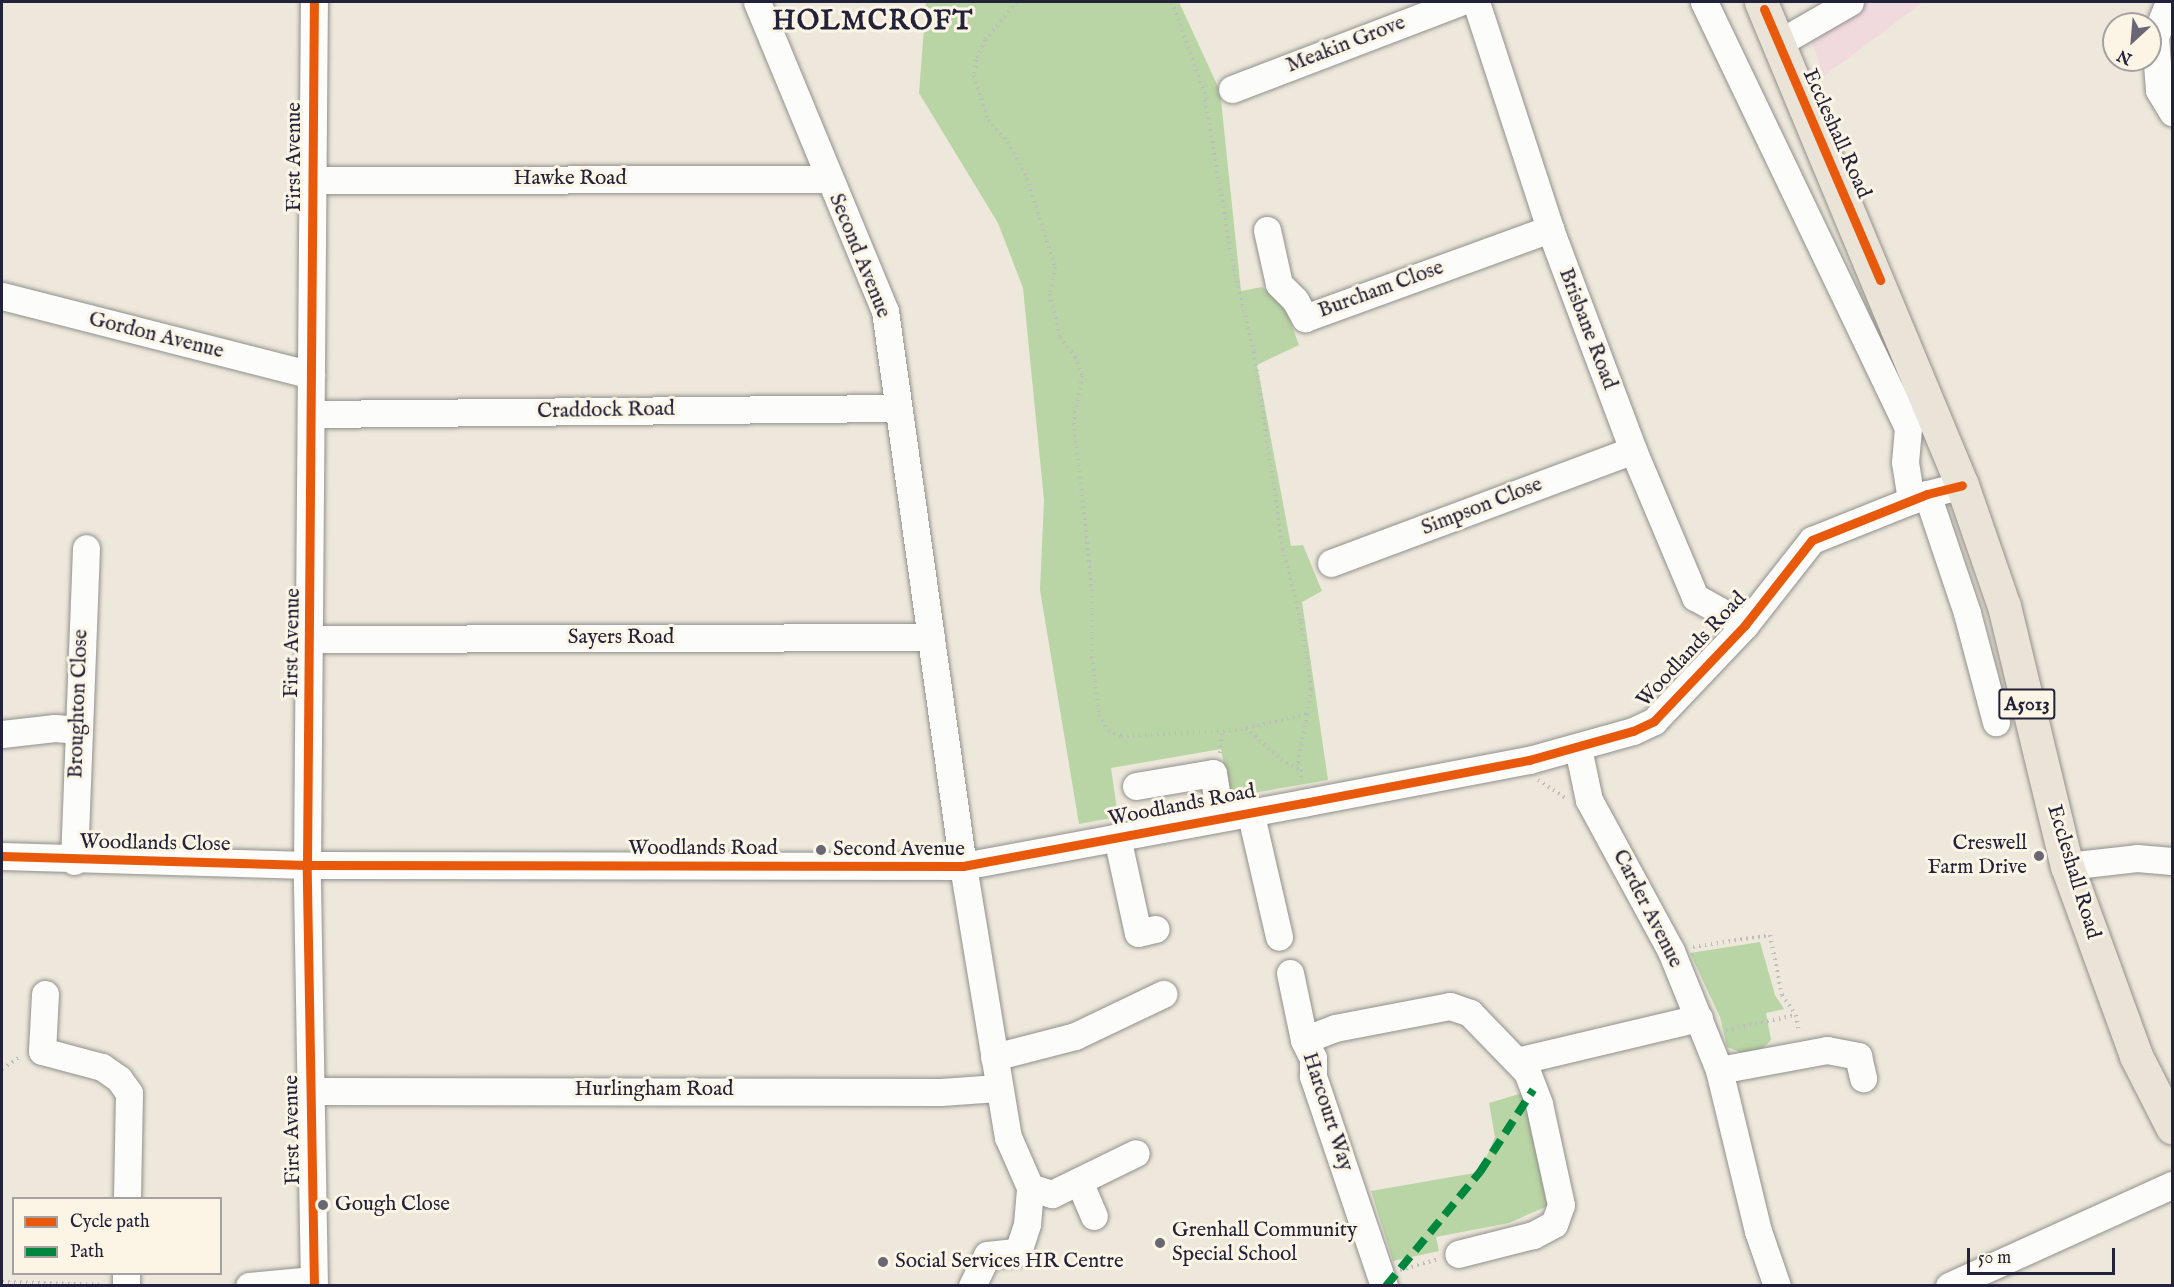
<!DOCTYPE html>
<html>
<head>
<meta charset="utf-8">
<style>
	body { margin:0 }
	#map { position:relative; width:2174px; height:1287px; overflow:hidden; background:#ede8db; font-family:"IM FELL English",serif }
	div>[style] { position:absolute }
	[style*='--x'] { left:calc(var(--x)*1px); top:calc(var(--y)*1px); width:calc(var(--w)*1px); rotate:calc(var(--a)*1deg) }
	.built>* { inset:0; background:#f0dadd }
	.green>* { inset:0; background:#b9d5a5 }
	.path>* { height:4px; margin-top:-2px; transform-origin:0; background:repeating-linear-gradient(90deg,#bdbdbd 0 1.5px,transparent 0 6px) }
	.roads { filter:drop-shadow(0 0 2px #928f8c) drop-shadow(0 0 2px #928f8c) }
	.minor>* { height:27px; margin:-13.5px; padding:0 13.5px; transform-origin:13.5px; border-radius:13.5px; background:#fcfcfa }
	.major>* { height:33px; margin:-16.5px; padding:0 16.5px; transform-origin:16.5px; border-radius:16.5px; background:#eae3d7 }
	.quiet>* { height:8px; margin-top:-4px; transform-origin:0; background:repeating-linear-gradient(90deg,#00873e 0 15px,transparent 0 23px) }
	.cycleway>* { height:9px; margin:-4.5px; padding:0 4.5px; transform-origin:4.5px; border-radius:4.5px; background:#e8590c }
	.dots>* { width:16px; height:16px; translate:-50% -50%; box-sizing:border-box; border:3px solid #fcf5e5; border-radius:50% }
	span { translate:-50% -50%; white-space:nowrap; text-align:center; line-height:1.15; -webkit-text-stroke:6px #fcf5e5; paint-order:stroke }
	.shield-label span { padding:2px 4px; background:#fcf5e5; border:2px solid; border-radius:4px; -webkit-text-stroke-width:0 }
	.shield-label { font-size:20px; color:#22223b; font-weight:700 }
	.street-label { font-size:21px; color:#22223b }
	.poi-label { font-size:21px; color:#22223b }
	.right { translate:-100% -50%; text-align:right }
	.left { translate:0 -50%; text-align:left }
	.district-label { font-size:27px; color:#22223b; font-weight:700; letter-spacing:1.5px }
	.frame { position:absolute; inset:0; border:3px solid #22223b; pointer-events:none }
	.legend { position:absolute; left:12px; top:1197px; width:210px; height:78px; box-sizing:border-box; background:#fcf5e5; border:2px solid #a5a1a1; margin:0; padding:8px 10px; list-style:none; font-size:18px; color:#22223b }
	.legend li { display:flex; align-items:center; gap:12px; height:30px }
	.legend b { width:30px; border:2px solid #a5a1a1 }
	.north { position:absolute; left:2102px; top:12px; width:60px; height:60px; box-sizing:border-box; background:#fcf5e5; border:2px solid #a5a1a1; border-radius:50%; rotate:206deg; font-size:16px; font-weight:700; line-height:24px; text-align:center; color:#22223b }
	.north::after { content:''; display:block; margin:auto; width:21px; height:27px; background:#696773; clip-path:polygon(50% 0,100% 100%,50% 72%,0 100%) }
	.scale { position:absolute; left:1967px; top:1248px; width:148px; height:27px; box-sizing:border-box; border:3px solid #22223b; border-top:0; padding-left:8px; font-size:18px; line-height:21px; white-space:nowrap; color:#22223b; -webkit-text-stroke:4px #fcf5e5; paint-order:stroke }
</style>
</head>
<body>
<div id="map">
	<div class="built">
		<div style="clip-path:polygon(1863px 2px,1923px 2px,1824px 76px,1811px 39px)"></div>
	</div>
	<div class="green">
		<div style="clip-path:polygon(926px 2px,1179px 2px,1220px 91px,1241px 291px,1262px 287px,1283px 302px,1299px 345px,1257px 365px,1291px 546px,1303px 545px,1322px 591px,1302px 602px,1328px 780px,1230px 797px,1221px 749px,1111px 768px,1118px 817px,1079px 824px,1040px 590px,1044px 500px,1023px 288px,998px 223px,919px 93px)"></div>
		<div style="clip-path:polygon(1760px 942px,1775px 995px,1784px 1009px,1766px 1013px,1771px 1040px,1760px 1051px,1743px 1053px,1727px 1047px,1720px 1017px,1690px 953px)"></div>
		<div style="clip-path:polygon(1533px 1090px,1552px 1204px,1509px 1223px,1436px 1237px,1439px 1251px,1393px 1261px,1371px 1191px,1480px 1172px,1495px 1137px,1489px 1103px)"></div>
	</div>
	<div class="path">
		<div style="--x:1017;--y:2;--w:50;--a:130.1"></div>
		<div style="--x:985;--y:40;--w:22;--a:114"></div>
		<div style="--x:976;--y:60;--w:16;--a:97"></div>
		<div style="--x:974;--y:76;--w:46;--a:72.3"></div>
		<div style="--x:988;--y:120;--w:30;--a:48"></div>
		<div style="--x:1008;--y:142;--w:41;--a:62.2"></div>
		<div style="--x:1027;--y:178;--w:93;--a:72.5"></div>
		<div style="--x:1055;--y:267;--w:27;--a:100"></div>
		<div style="--x:1050;--y:294;--w:44;--a:76.9"></div>
		<div style="--x:1060;--y:337;--w:25;--a:53"></div>
		<div style="--x:1075;--y:357;--w:20;--a:70"></div>
		<div style="--x:1082;--y:376;--w:48;--a:99.7"></div>
		<div style="--x:1074;--y:423;--w:168;--a:83.8"></div>
		<div style="--x:1092;--y:590;--w:67;--a:90"></div>
		<div style="--x:1092;--y:657;--w:58;--a:83.1"></div>
		<div style="--x:1099;--y:715;--w:18;--a:61"></div>
		<div style="--x:1108;--y:731;--w:14;--a:21"></div>
		<div style="--x:1121;--y:736;--w:102;--a:-2.8"></div>
		<div style="--x:1172;--y:2;--w:103;--a:70.2"></div>
		<div style="--x:1205;--y:100;--w:171;--a:80.3"></div>
		<div style="--x:1234;--y:269;--w:85;--a:76.5"></div>
		<div style="--x:1254;--y:352;--w:199;--a:81.6"></div>
		<div style="--x:1283;--y:549;--w:75;--a:76.1"></div>
		<div style="--x:1301;--y:622;--w:68;--a:81.5"></div>
		<div style="--x:1311;--y:689;--w:25;--a:99"></div>
		<div style="--x:1246;--y:728;--w:63;--a:-12.9"></div>
		<div style="--x:1307;--y:714;--w:51;--a:100.2"></div>
		<div style="--x:1298;--y:764;--w:6;--a:59"></div>
		<div style="--x:1220;--y:753;--w:22;--a:-82"></div>
		<div style="--x:1223;--y:731;--w:23;--a:-7"></div>
		<div style="--x:1246;--y:728;--w:47;--a:42.4"></div>
		<div style="--x:1281;--y:760;--w:22;--a:27"></div>
		<div style="--x:1301;--y:770;--w:12;--a:95"></div>
		<div style="--x:1538;--y:780;--w:35;--a:33"></div>
		<div style="--x:1693;--y:947;--w:78;--a:-8.9"></div>
		<div style="--x:1770;--y:935;--w:61;--a:78.7"></div>
		<div style="--x:1782;--y:995;--w:24;--a:55"></div>
		<div style="--x:1796;--y:1015;--w:17;--a:80"></div>
		<div style="--x:1726;--y:1030;--w:72;--a:-12.1"></div>
		<div style="--x:2;--y:1069;--w:23;--a:-34"></div>
		<div style="--x:1400;--y:1270;--w:41;--a:-15.8"></div>
		<div style="--x:2;--y:1282;--w:102;--a:1.7"></div>
	</div>
	<div class="roads">
		<div class="minor">
			<div style="--x:757;--y:2;--w:334;--a:67.5"></div>
			<div style="--x:885;--y:311;--w:560;--a:82"></div>
			<div style="--x:963;--y:866;--w:275;--a:80.6"></div>
			<div style="--x:1008;--y:1137;--w:55;--a:66.3"></div>
			<div style="--x:1030;--y:1187;--w:23;--a:18"></div>
			<div style="--x:1052;--y:1194;--w:93;--a:-26"></div>
			<div style="--x:1476;--y:2;--w:239;--a:71.9"></div>
			<div style="--x:1550;--y:229;--w:236;--a:69.4"></div>
			<div style="--x:1633;--y:450;--w:160;--a:67.1"></div>
			<div style="--x:1695;--y:597;--w:57;--a:29.2"></div>
			<div style="--x:1704;--y:2;--w:472;--a:64.4"></div>
			<div style="--x:1908;--y:428;--w:34;--a:95"></div>
			<div style="--x:1905;--y:462;--w:39;--a:81"></div>
			<div style="--x:2169;--y:2;--w:38;--a:112"></div>
			<div style="--x:2155;--y:37;--w:53;--a:85.7"></div>
			<div style="--x:2159;--y:90;--w:26;--a:59"></div>
			<div style="--x:1777;--y:44;--w:84;--a:-29.9"></div>
			<div style="--x:1232;--y:89;--w:244;--a:-20.9"></div>
			<div style="--x:313;--y:180;--w:515;--a:-0.11"></div>
			<div style="--x:1267;--y:230;--w:55;--a:77.5"></div>
			<div style="--x:1279;--y:284;--w:23;--a:45"></div>
			<div style="--x:1295;--y:300;--w:21;--a:61"></div>
			<div style="--x:1305;--y:318;--w:261;--a:-20"></div>
			<div style="--x:2;--y:296;--w:319;--a:14.3"></div>
			<div style="--x:313;--y:414;--w:585;--a:-0.59"></div>
			<div style="--x:1927;--y:494;--w:126;--a:71.4"></div>
			<div style="--x:1967;--y:613;--w:113;--a:75.1"></div>
			<div style="--x:1331;--y:563;--w:322;--a:-20.5"></div>
			<div style="--x:311;--y:639;--w:620;--a:-0.18"></div>
			<div style="--x:2;--y:734;--w:53;--a:-6.5"></div>
			<div style="--x:55;--y:728;--w:23;--a:5"></div>
			<div style="--x:1578;--y:748;--w:53;--a:78.1"></div>
			<div style="--x:1589;--y:800;--w:172;--a:61.5"></div>
			<div style="--x:1671;--y:951;--w:128;--a:68"></div>
			<div style="--x:1719;--y:1070;--w:166;--a:76.4"></div>
			<div style="--x:1758;--y:1231;--w:58;--a:70.9"></div>
			<div style="--x:1136;--y:786;--w:78;--a:-9.6"></div>
			<div style="--x:1213;--y:773;--w:43;--a:80.5"></div>
			<div style="--x:1250;--y:811;--w:129;--a:77"></div>
			<div style="--x:1117;--y:837;--w:98;--a:77.7"></div>
			<div style="--x:1138;--y:933;--w:18;--a:-13"></div>
			<div style="--x:2;--y:856;--w:305;--a:1.7"></div>
			<div style="--x:307;--y:865;--w:656;--a:0.09"></div>
			<div style="--x:963;--y:866;--w:346;--a:-10.5"></div>
			<div style="--x:1303;--y:803;--w:230;--a:-10.8"></div>
			<div style="--x:1529;--y:760;--w:108;--a:-15.6"></div>
			<div style="--x:1633;--y:731;--w:23;--a:-25"></div>
			<div style="--x:1654;--y:721;--w:132;--a:-46.5"></div>
			<div style="--x:1745;--y:625;--w:108;--a:-51.8"></div>
			<div style="--x:1812;--y:540;--w:124;--a:-21.8"></div>
			<div style="--x:1927;--y:494;--w:36;--a:-14"></div>
			<div style="--x:74;--y:861;--w:313;--a:-87.8"></div>
			<div style="--x:2067;--y:866;--w:70;--a:-6.5"></div>
			<div style="--x:2137;--y:858;--w:35;--a:5"></div>
			<div style="--x:1290;--y:973;--w:68;--a:78.2"></div>
			<div style="--x:45;--y:994;--w:57;--a:93"></div>
			<div style="--x:42;--y:1051;--w:62;--a:14.9"></div>
			<div style="--x:102;--y:1067;--w:21;--a:35"></div>
			<div style="--x:119;--y:1079;--w:17;--a:54"></div>
			<div style="--x:129;--y:1093;--w:105;--a:91.1"></div>
			<div style="--x:994;--y:1057;--w:84;--a:-14.5"></div>
			<div style="--x:1075;--y:1036;--w:98;--a:-25.5"></div>
			<div style="--x:1517;--y:1061;--w:187;--a:-13.3"></div>
			<div style="--x:1719;--y:1070;--w:110;--a:-10.5"></div>
			<div style="--x:1827;--y:1050;--w:32;--a:11"></div>
			<div style="--x:1858;--y:1056;--w:23;--a:77"></div>
			<div style="--x:310;--y:1091;--w:631;--a:0.09"></div>
			<div style="--x:941;--y:1092;--w:57;--a:-4"></div>
			<div style="--x:1079;--y:1181;--w:38;--a:67"></div>
			<div style="--x:126;--y:1286;--w:12;--a:-90"></div>
			<div style="--x:249;--y:1286;--w:64;--a:-5.4"></div>
			<div style="--x:314;--y:1286;--w:421;--a:-91"></div>
			<div style="--x:307;--y:865;--w:863;--a:-89.54"></div>
			<div style="--x:972;--y:1286;--w:34;--a:-64"></div>
			<div style="--x:987;--y:1255;--w:31;--a:-6"></div>
			<div style="--x:1018;--y:1252;--w:29;--a:-72"></div>
			<div style="--x:1027;--y:1224;--w:37;--a:-85"></div>
			<div style="--x:1384;--y:1286;--w:222;--a:-108.7"></div>
			<div style="--x:1313;--y:1076;--w:18;--a:-90"></div>
			<div style="--x:1313;--y:1058;--w:20;--a:-117"></div>
			<div style="--x:1304;--y:1040;--w:33;--a:-21"></div>
			<div style="--x:1335;--y:1028;--w:117;--a:-10.8"></div>
			<div style="--x:1450;--y:1006;--w:21;--a:19"></div>
			<div style="--x:1470;--y:1013;--w:82;--a:46"></div>
			<div style="--x:1527;--y:1072;--w:34;--a:69"></div>
			<div style="--x:1539;--y:1104;--w:103;--a:77.7"></div>
			<div style="--x:1561;--y:1205;--w:20;--a:110"></div>
			<div style="--x:1554;--y:1224;--w:24;--a:152"></div>
			<div style="--x:1533;--y:1235;--w:77;--a:165.8"></div>
			<div style="--x:1949;--y:1286;--w:245;--a:-24.4"></div>
		</div>
		<div class="major">
			<div style="--x:1761;--y:2;--w:523;--a:67.41"></div>
			<div style="--x:1962;--y:485;--w:128;--a:70.9"></div>
			<div style="--x:2004;--y:606;--w:268;--a:76.4"></div>
			<div style="--x:2067;--y:866;--w:202;--a:70"></div>
			<div style="--x:2136;--y:1056;--w:80;--a:63.1"></div>
		</div>
	</div>
	<div class="quiet">
		<div style="--x:1386;--y:1286;--w:148;--a:-50.5"></div>
		<div style="--x:1480;--y:1172;--w:98;--a:-57.1"></div>
	</div>
	<div class="cycleway">
		<div style="--x:1764;--y:9;--w:295;--a:66.8"></div>
		<div style="--x:2;--y:856;--w:305;--a:1.7"></div>
		<div style="--x:307;--y:865;--w:656;--a:0.09"></div>
		<div style="--x:963;--y:866;--w:346;--a:-10.5"></div>
		<div style="--x:1303;--y:803;--w:230;--a:-10.8"></div>
		<div style="--x:1529;--y:760;--w:108;--a:-15.6"></div>
		<div style="--x:1633;--y:731;--w:23;--a:-25"></div>
		<div style="--x:1654;--y:721;--w:132;--a:-46.5"></div>
		<div style="--x:1745;--y:625;--w:108;--a:-51.8"></div>
		<div style="--x:1812;--y:540;--w:124;--a:-21.8"></div>
		<div style="--x:1927;--y:494;--w:36;--a:-14"></div>
		<div style="--x:314;--y:1286;--w:421;--a:-91"></div>
		<div style="--x:307;--y:865;--w:863;--a:-89.54"></div>
	</div>
	<div class="dots">
		<div style="left:821px;top:850px;background:#696773"></div>
		<div style="left:2039px;top:856px;background:#696773"></div>
		<div style="left:323px;top:1205px;background:#696773"></div>
		<div style="left:1160px;top:1243px;background:#696773"></div>
		<div style="left:883px;top:1262px;background:#696773"></div>
	</div>
	<div class="shield-label">
		<span style="left:2027px;top:704px">A5013</span>
	</div>
	<div class="street-label">
		<span style="left:1346px;top:45px;rotate:-21deg">Meakin Grove</span>
		<span style="left:1836px;top:134px;rotate:66deg">Eccleshall Road</span>
		<span style="left:295px;top:157px;rotate:-90deg">First Avenue</span>
		<span style="left:570px;top:179px">Hawke Road</span>
		<span style="left:859px;top:256px;rotate:68deg">Second Avenue</span>
		<span style="left:1381px;top:290px;rotate:-20deg">Burcham Close</span>
		<span style="left:1587px;top:329px;rotate:69deg">Brisbane Road</span>
		<span style="left:156px;top:336px;rotate:14deg">Gordon Avenue</span>
		<span style="left:606px;top:411px;rotate:-1deg">Craddock Road</span>
		<span style="left:1482px;top:507px;rotate:-21deg">Simpson Close</span>
		<span style="left:621px;top:638px">Sayers Road</span>
		<span style="left:293px;top:643px;rotate:-89deg">First Avenue</span>
		<span style="left:1692px;top:650px;rotate:-47deg">Woodlands Road</span>
		<span style="left:79px;top:704px;rotate:-88deg">Broughton Close</span>
		<span style="left:1182px;top:806px;rotate:-11deg">Woodlands Road</span>
		<span style="left:155px;top:844px;rotate:1deg">Woodlands Close</span>
		<span style="left:703px;top:849px">Woodlands Road</span>
		<span style="left:2073px;top:872px;rotate:73deg">Eccleshall Road</span>
		<span style="left:1647px;top:909px;rotate:63deg">Carder Avenue</span>
		<span style="left:654px;top:1090px">Hurlingham Road</span>
		<span style="left:1327px;top:1112px;rotate:72deg">Harcourt Way</span>
		<span style="left:293px;top:1130px;rotate:-91deg">First Avenue</span>
	</div>
	<div class="poi-label">
		<span class="right" style="left:2027px;top:856px">Creswell<br>Farm Drive</span>
		<span class="left" style="left:833px;top:850px">Second Avenue</span>
		<span class="left" style="left:335px;top:1205px">Gough Close</span>
		<span class="left" style="left:1172px;top:1243px">Grenhall Community<br>Special School</span>
		<span class="left" style="left:895px;top:1262px">Social Services HR Centre</span>
	</div>
	<div class="district-label">
		<span style="left:873px;top:23px">HOLMCROFT</span>
	</div>
	<div class="frame"></div>
	<ul class="legend">
	<li><b style="height:8px;background:#e8590c"></b>Cycle path</li>
	<li><b style="height:8px;background:#00873e"></b>Path</li>
	</ul>
	<div class="north">N</div>
	<div class="scale">50 m</div>
</div>
</body>
</html>
